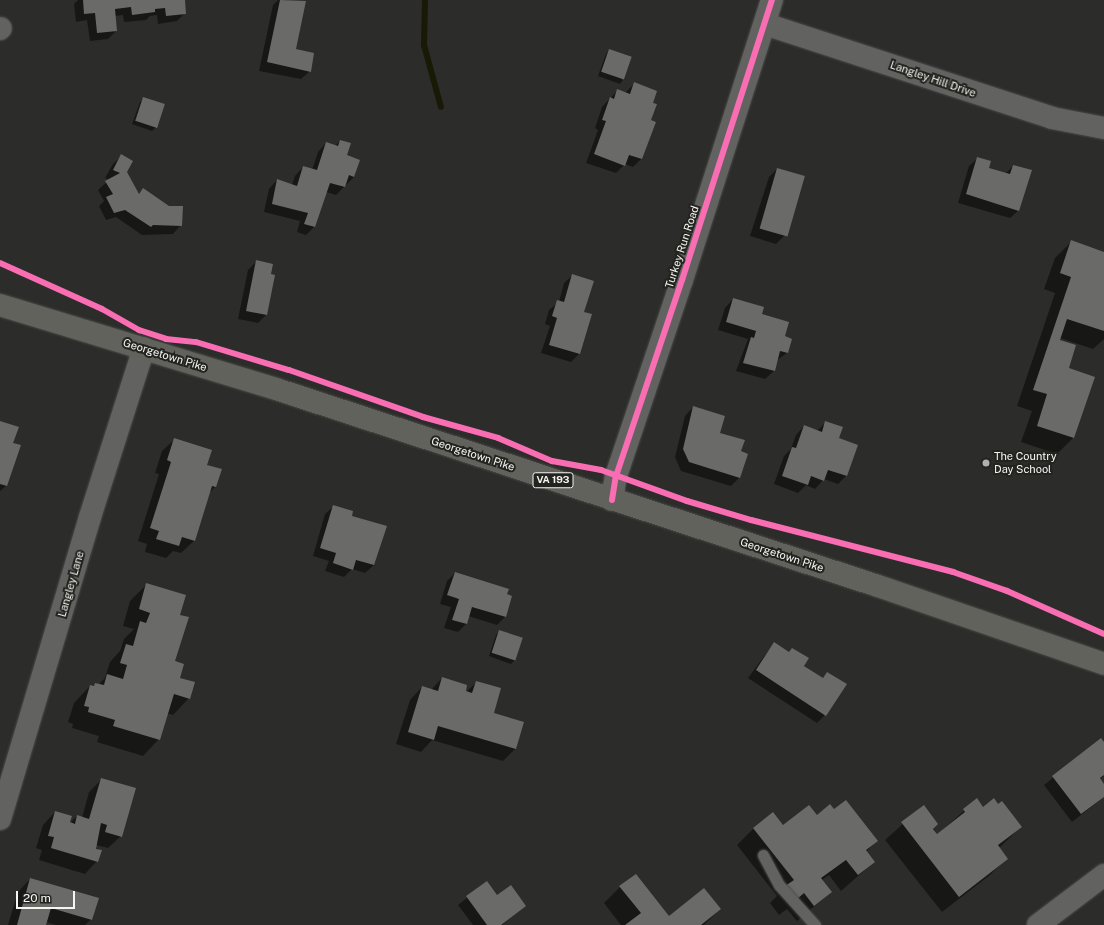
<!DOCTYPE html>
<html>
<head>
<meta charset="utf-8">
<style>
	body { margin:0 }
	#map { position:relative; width:1104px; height:925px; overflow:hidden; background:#2c2c2a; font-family:"Public Sans",sans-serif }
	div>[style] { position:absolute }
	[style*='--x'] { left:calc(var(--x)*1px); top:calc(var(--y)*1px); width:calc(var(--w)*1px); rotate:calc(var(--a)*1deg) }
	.shadow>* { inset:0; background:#0007 }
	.stream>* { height:6px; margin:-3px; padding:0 3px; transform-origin:3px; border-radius:3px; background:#191a05 }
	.building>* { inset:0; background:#6a6a68; transform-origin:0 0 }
	.roads { filter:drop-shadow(0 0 1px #4a4a48) drop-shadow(0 0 1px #4a4a48) }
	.service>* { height:11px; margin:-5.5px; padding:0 5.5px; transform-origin:5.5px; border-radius:5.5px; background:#626261 }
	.minor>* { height:22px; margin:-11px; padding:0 11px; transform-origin:11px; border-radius:11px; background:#626261 }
	.primary>* { height:22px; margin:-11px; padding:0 11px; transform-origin:11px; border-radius:11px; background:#61625c }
	.cycleway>* { height:6px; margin:-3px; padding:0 3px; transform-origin:3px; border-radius:3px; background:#f96db3 }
	.dots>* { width:11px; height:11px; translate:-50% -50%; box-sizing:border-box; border:2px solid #23241f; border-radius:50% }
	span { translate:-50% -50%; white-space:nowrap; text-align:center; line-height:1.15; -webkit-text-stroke:4px #23241f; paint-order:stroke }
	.shield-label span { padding:1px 3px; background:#23241f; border:1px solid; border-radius:3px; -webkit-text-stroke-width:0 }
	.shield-label { font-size:10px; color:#f5f5f2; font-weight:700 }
	.street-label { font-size:11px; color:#f5f5f2 }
	.poi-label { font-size:11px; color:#f5f5f2 }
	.left { translate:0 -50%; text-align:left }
	.scale { position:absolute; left:16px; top:891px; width:59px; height:18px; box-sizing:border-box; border:2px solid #f5f5f2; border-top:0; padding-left:5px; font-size:12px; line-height:14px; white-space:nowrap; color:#f5f5f2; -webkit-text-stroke:3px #23241f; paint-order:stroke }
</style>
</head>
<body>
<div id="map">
	<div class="shadow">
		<div style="clip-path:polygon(78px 0,184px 0,185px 13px,177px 21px,158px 24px,157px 15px,150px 16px,146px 20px,124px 22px,123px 15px,114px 16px,116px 31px,108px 39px,90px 41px,87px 20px,76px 22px,74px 4px)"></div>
		<div style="clip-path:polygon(278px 0,305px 2px,295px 49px,310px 71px,301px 79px,259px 71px,273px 5px)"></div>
		<div style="clip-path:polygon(609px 50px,623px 80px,620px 84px,598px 76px,606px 54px)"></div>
		<div style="clip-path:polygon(634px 84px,652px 103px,641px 159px,633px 167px,625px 164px,616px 173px,586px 163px,598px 130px,595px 128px,602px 107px,617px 91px,625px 93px)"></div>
		<div style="clip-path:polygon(144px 98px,156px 127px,152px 131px,132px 124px,140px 102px)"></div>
		<div style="clip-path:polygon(340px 141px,345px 156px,359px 160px,354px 177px,336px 195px,326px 192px,314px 227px,306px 235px,297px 232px,300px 221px,264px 212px,269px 189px,277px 180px,292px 185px,295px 176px,303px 167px,312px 170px,318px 152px,326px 143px,335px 146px)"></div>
		<div style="clip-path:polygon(122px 155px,126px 172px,138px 194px,143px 190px,181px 225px,173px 234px,142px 235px,116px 217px,106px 220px,99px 206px,104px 201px,98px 190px,109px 180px,105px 178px,113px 164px)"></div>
		<div style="clip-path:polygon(978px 158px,988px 169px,1005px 174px,1013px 166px,1019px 210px,1010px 218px,958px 203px,969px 166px)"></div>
		<div style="clip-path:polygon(777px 169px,784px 236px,776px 244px,750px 236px,769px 177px)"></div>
		<div style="clip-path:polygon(1071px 242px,1104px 253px,1104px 339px,1093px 349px,1060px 338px,1067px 368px,1094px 377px,1073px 438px,1057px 454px,1021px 442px,1032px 411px,1017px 406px,1055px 293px,1044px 289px,1055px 258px)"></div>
		<div style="clip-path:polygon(256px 262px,266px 315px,258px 323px,238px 319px,248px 270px)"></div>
		<div style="clip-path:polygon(573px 275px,583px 313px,579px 354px,571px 362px,541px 353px,550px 326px,545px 324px,549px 310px,559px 302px,564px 283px)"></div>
		<div style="clip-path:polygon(733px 299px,761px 314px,784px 337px,787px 353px,777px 360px,774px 371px,765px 379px,736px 371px,748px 339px,718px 330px,725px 308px)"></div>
		<div style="clip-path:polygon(693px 407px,740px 452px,746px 454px,739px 478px,731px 486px,681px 471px,675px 457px,685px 416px)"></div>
		<div style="clip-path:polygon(0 422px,12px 444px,6px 486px,0 491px)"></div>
		<div style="clip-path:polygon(826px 422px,838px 439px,846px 476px,838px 484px,824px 479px,815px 489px,806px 485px,798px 493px,774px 484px,784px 456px,791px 449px,796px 435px,804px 426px,817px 431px)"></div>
		<div style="clip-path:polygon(175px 439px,206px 465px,220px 470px,215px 487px,209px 493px,194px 541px,181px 553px,173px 551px,166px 558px,145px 552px,147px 544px,138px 541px,159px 474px,155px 473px,162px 451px)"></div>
		<div style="clip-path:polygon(334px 506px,351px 517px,374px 565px,365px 573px,352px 569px,344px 577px,325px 571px,329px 561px,313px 556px,325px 514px)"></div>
		<div style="clip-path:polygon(455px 573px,506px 594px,505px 617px,497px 625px,468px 616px,466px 624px,458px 632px,444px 628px,451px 607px,440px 604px,447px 581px)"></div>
		<div style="clip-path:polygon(147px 584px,179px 615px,174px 662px,178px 679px,189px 698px,173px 715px,167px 713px,159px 739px,143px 756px,97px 742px,99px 736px,72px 728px,73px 724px,68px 722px,74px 703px,90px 686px,98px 685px,105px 678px,110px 662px,120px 651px,124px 639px,134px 629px,123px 626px,130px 601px)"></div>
		<div style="clip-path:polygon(500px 631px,522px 638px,515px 660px,511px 664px,489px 656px,496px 635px)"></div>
		<div style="clip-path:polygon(774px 643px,822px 679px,827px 673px,825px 715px,817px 723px,748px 678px)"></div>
		<div style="clip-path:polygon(442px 678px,466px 692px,477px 682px,493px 713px,523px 723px,515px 749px,503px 761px,432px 740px,421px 752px,396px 744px,410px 700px,422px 687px,431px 690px)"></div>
		<div style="clip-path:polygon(1101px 739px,1104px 743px,1104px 776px,1099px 780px,1104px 786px,1104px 797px,1072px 822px,1044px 785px)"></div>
		<div style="clip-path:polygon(102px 779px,121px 836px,108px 848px,96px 845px,97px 861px,85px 874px,39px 860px,42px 850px,36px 848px,43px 825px,55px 812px,68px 825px,77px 816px,82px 818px,89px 792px)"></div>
		<div style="clip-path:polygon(976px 800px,983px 808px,1021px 827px,999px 848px,1007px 858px,990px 875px,942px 912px,885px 840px,923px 806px,937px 835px)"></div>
		<div style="clip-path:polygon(834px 811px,876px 841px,866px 852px,874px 862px,841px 891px,829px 875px,822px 880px,831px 892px,797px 921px,787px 909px,779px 915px,770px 903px,777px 896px,737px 845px,754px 828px,783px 826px)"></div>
		<div style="clip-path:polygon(30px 879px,91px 919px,85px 925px,56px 925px,46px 922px,45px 925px,8px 925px,18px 892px)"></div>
		<div style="clip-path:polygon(487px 882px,497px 896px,525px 906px,502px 925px,473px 925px,458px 905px)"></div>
		<div style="clip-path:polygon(620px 887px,668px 917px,720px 909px,704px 925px,621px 925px,604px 903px)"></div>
	</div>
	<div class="stream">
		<div style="--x:425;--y:0;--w:45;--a:91.3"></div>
		<div style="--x:424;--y:45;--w:64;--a:74.7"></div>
	</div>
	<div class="building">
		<div style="clip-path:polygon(83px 0,185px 0,186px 14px,166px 16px,165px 8px,155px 9px,155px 12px,132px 15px,131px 7px,115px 9px,117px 31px,97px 33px,95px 13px,84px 14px)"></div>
		<div style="clip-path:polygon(280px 0,306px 1px,296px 49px,314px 53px,311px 72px,267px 62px)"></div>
		<div style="left:609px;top:49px;width:24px;height:24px;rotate:19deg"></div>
		<div style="clip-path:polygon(634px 82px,657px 91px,653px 103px,657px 104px,651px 120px,656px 122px,642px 159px,629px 155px,625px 166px,594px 154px,606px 121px,602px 120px,610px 97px,614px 99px,617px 89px,630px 94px)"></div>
		<div style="left:143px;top:97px;width:23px;height:25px;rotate:18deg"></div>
		<div style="clip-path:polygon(340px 140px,351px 143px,347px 155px,360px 160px,354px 177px,349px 175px,345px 187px,330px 183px,315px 227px,304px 224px,308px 213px,272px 204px,277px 179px,297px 186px,303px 166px,317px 170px,326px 142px,338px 146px)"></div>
		<div style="clip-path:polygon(121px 154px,133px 161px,127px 172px,139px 194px,143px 188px,169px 206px,183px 206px,182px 226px,153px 225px,151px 227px,125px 210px,114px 213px,106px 197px,113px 194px,105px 181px,120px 173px,113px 170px)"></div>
		<div style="clip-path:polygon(977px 157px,991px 161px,989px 168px,1010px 174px,1013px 165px,1032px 170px,1019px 211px,966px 194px)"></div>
		<div style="left:777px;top:168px;width:29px;height:63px;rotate:16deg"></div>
		<div style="clip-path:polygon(1071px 240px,1104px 252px,1104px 331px,1067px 319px,1060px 340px,1076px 345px,1069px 368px,1095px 377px,1074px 438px,1037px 426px,1047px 394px,1033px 390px,1071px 277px,1060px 273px)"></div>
		<div style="clip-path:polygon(256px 260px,273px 264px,271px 274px,275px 275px,267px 315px,246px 311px)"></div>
		<div style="clip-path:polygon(572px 274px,594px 281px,584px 312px,592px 314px,580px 354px,549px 345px,557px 318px,552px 316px,557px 300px,564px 302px)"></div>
		<div style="clip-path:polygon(733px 298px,764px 307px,762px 314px,789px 322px,785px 336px,792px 339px,788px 353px,780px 351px,775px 371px,743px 363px,751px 337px,754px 338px,756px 331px,726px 322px)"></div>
		<div style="clip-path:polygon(693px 406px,725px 416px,720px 433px,745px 440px,741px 451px,748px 454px,740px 478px,689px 462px,683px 449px)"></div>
		<div style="clip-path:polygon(0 421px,19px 427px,13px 443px,21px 445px,7px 486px,0 484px)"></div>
		<div style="clip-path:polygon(825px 421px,843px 427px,839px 438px,858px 445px,847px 476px,828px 470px,824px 481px,811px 476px,808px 485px,782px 476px,792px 447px,796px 448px,804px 425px,822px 432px)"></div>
		<div style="clip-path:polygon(174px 438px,212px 450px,207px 465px,222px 469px,216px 487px,212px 486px,195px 541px,182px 537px,179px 546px,156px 539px,159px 531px,150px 528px,171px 462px,167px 460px)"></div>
		<div style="clip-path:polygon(333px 505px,353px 511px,352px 516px,387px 526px,374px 565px,356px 560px,353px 570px,333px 563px,336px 553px,320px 548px)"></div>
		<div style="clip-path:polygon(455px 572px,509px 589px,507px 594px,512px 596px,506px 617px,472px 607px,467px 624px,452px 620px,459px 599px,447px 595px)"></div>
		<div style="clip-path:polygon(146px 583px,186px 595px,180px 615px,189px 617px,175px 661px,184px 664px,180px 678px,195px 682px,190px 699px,174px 694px,160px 740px,113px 726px,115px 720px,88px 712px,89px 707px,84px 706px,90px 685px,94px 686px,95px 683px,104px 685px,107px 674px,123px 679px,127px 665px,120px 663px,126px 644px,133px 646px,140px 621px,146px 623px,150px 613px,139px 609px)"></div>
		<div style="left:499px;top:630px;width:25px;height:24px;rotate:18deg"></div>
		<div style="clip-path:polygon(774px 642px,789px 652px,792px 648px,809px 658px,804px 666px,823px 678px,827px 672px,847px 684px,826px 716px,756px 670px)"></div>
		<div style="clip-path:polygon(442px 677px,467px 685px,466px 691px,472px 693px,476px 681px,501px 688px,494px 713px,524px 722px,516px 749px,438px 726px,434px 740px,408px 732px,422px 686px,438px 691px)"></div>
		<div style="clip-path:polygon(1101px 738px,1104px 742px,1104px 775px,1100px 778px,1104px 784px,1104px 797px,1081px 814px,1052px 776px)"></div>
		<div style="clip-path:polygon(101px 778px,136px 788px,122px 837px,105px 832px,107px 825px,101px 823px,96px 849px,102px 850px,98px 862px,51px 848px,54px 837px,48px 836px,55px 811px,72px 816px,70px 822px,75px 824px,77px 815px,89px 819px)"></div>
		<div style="clip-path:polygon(977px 798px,983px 807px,994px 798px,998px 804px,1002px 801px,1022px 827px,998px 845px,1008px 859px,959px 897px,901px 822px,924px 805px,938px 824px,933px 829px,937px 834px,965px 812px,963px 809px)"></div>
		<div style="clip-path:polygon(846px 800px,878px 841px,866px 850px,875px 862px,858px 875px,846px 860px,821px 878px,832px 892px,814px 906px,804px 893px,796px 900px,785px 886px,794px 880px,753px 828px,773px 812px,783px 825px,809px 805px,817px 815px,830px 804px,834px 809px)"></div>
		<div style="clip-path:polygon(636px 874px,669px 916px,704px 888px,721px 909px,701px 925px,625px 925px,641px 913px,619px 886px)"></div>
		<div style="clip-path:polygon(30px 878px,99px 898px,92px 920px,51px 908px,46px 925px,17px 925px)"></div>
		<div style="clip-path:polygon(487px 881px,497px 895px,511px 885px,526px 906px,501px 925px,487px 925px,466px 896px)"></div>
	</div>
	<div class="roads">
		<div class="service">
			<div style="--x:763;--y:855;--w:34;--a:62"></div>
			<div style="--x:779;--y:885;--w:54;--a:48"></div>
		</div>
		<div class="minor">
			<div style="--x:765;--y:24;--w:302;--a:18.1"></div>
			<div style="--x:1052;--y:118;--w:53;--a:10.9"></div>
			<div style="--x:0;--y:29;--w:1;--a:-45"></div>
			<div style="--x:612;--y:500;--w:24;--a:-81"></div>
			<div style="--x:616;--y:476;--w:207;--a:-71.4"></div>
			<div style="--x:682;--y:280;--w:294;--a:-72.2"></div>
			<div style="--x:0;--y:819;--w:315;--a:-73.4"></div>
			<div style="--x:90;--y:517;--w:177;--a:-72.3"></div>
			<div style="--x:1038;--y:925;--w:83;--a:-37.1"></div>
		</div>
		<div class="primary">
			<div style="--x:0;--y:305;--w:288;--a:16.9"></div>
			<div style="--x:276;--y:389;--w:633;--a:18.12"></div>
			<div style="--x:878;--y:586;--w:239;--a:19"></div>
		</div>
	</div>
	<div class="cycleway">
		<div style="--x:0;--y:263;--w:112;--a:24.3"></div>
		<div style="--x:102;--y:309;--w:43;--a:29.6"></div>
		<div style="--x:139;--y:330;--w:28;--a:18"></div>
		<div style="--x:166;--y:339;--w:30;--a:6"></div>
		<div style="--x:196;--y:342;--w:97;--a:16.8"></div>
		<div style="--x:289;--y:370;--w:142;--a:19.3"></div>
		<div style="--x:423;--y:417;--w:78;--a:15.6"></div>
		<div style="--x:498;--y:438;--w:59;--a:23.1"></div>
		<div style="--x:552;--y:461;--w:50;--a:10.4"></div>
		<div style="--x:601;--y:470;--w:91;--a:19.8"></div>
		<div style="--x:687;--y:501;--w:67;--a:16.5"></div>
		<div style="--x:751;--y:520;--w:209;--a:14.4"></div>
		<div style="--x:953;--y:572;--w:57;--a:19.4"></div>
		<div style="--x:1007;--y:591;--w:106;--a:23.9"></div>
		<div style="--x:612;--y:500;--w:24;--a:-81"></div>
		<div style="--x:616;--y:476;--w:207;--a:-71.4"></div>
		<div style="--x:682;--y:280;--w:294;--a:-72.2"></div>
	</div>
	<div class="dots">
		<div style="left:986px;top:463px;background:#afafac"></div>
	</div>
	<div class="shield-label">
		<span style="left:553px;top:480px">VA 193</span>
	</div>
	<div class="street-label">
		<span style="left:933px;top:79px;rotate:19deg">Langley Hill Drive</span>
		<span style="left:682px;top:247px;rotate:-72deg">Turkey Run Road</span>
		<span style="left:165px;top:355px;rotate:17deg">Georgetown Pike</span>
		<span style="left:473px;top:454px;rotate:18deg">Georgetown Pike</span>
		<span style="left:782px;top:555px;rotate:18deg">Georgetown Pike</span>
		<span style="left:71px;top:584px;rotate:-74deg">Langley Lane</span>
	</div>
	<div class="poi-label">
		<span class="left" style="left:994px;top:463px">The Country<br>Day School</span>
	</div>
	<div class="scale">20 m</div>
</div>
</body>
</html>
